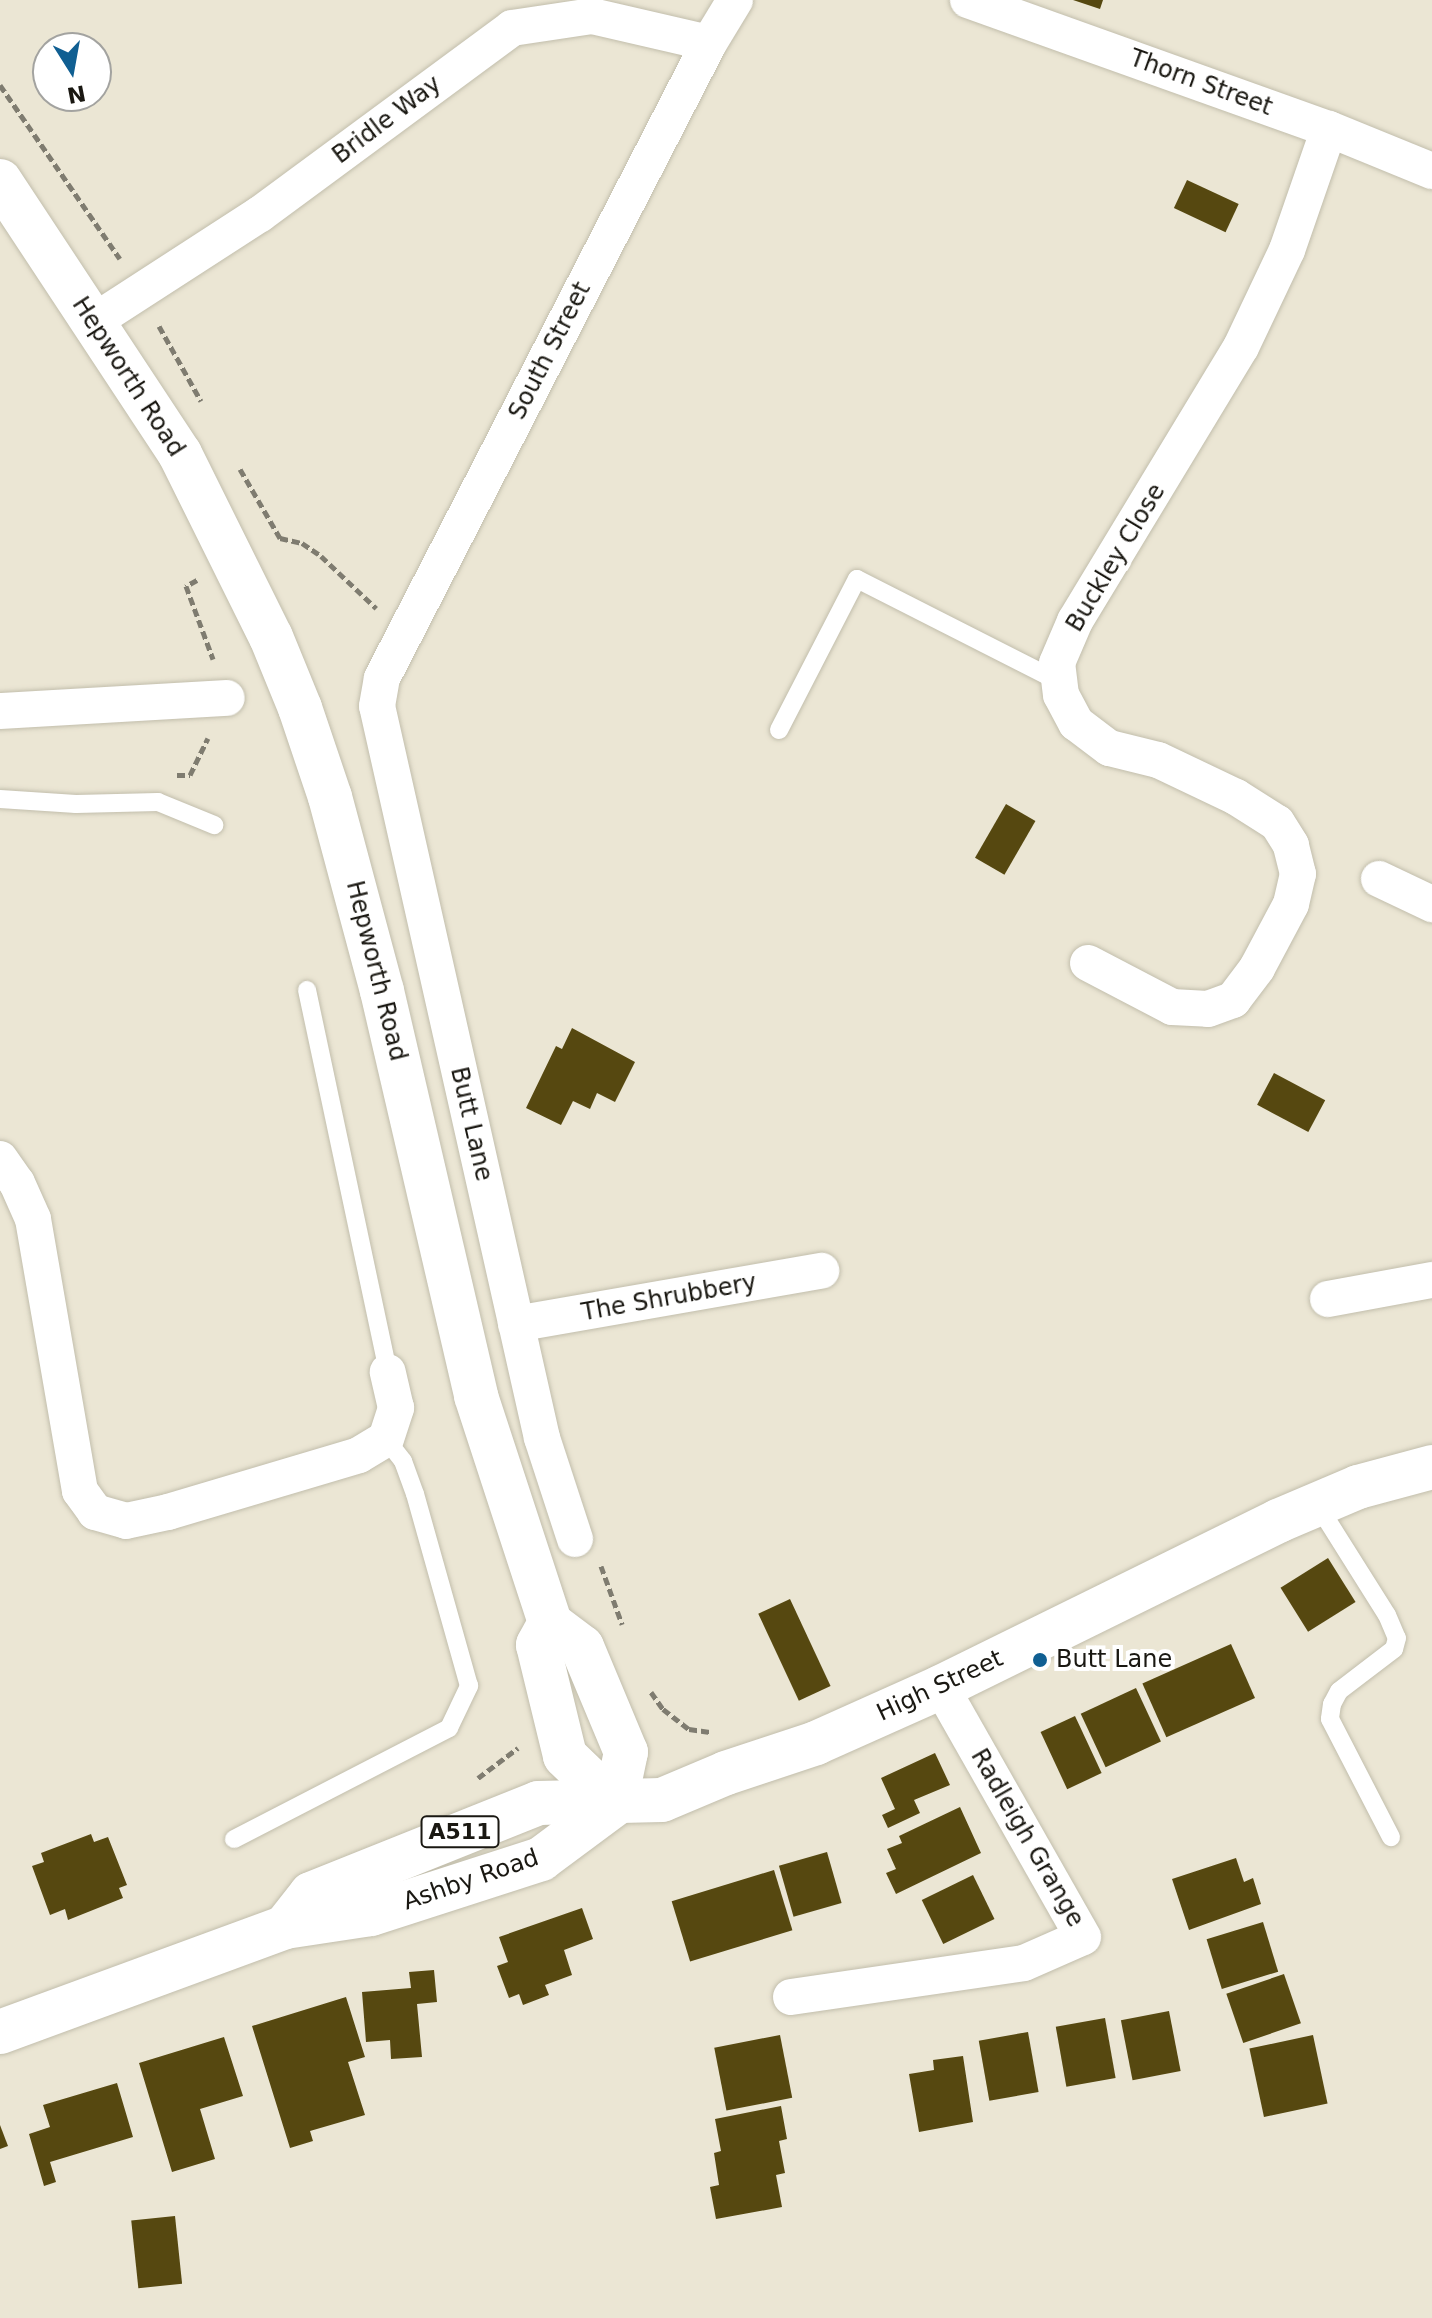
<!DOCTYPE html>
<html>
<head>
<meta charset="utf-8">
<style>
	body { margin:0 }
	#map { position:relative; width:1432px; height:2318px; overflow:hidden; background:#ebe6d4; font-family:"DejaVu Sans",sans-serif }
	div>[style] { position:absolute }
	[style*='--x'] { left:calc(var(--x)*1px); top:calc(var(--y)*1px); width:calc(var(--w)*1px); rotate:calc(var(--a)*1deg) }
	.building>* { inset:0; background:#564810; transform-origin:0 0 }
	.path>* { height:5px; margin-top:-2.5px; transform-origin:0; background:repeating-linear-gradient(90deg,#7f7c70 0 8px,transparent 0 12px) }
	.roads { filter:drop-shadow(0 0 2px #c2beac) drop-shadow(0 0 2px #c2beac) }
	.lane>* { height:18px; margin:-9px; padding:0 9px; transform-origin:9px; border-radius:9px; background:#fff }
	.street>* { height:36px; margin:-18px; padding:0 18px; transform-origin:18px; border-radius:18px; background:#fff }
	.secondary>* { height:44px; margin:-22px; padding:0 22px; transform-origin:22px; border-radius:22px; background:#fff }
	.highway>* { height:44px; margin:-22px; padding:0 22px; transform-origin:22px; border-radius:22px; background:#fff }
	.dots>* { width:22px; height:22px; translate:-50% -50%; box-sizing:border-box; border:4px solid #fff; border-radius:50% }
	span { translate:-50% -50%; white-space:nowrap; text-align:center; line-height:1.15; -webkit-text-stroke:8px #fff; paint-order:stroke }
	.shield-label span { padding:2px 6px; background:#fff; border:2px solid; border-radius:6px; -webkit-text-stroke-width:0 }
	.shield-label { font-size:22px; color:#1a1812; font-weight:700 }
	.street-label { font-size:24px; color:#1a1812 }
	.poi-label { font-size:24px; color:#1a1812 }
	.left { translate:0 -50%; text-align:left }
	.north { position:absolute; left:32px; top:32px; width:80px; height:80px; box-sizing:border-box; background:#fff; border:2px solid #a3a3a0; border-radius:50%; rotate:169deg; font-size:22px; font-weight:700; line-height:32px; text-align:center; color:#1a1812 }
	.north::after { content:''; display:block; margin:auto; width:28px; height:36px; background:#105f92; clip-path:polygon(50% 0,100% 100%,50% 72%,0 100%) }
</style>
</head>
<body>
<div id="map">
	<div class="building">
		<div style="clip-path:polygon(1073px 0,1103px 0,1100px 9px)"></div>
		<div style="left:1187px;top:180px;width:57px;height:31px;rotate:25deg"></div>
		<div style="left:1006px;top:804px;width:34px;height:62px;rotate:30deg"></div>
		<div style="clip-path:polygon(572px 1028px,635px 1062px,615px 1102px,597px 1093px,590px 1109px,573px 1101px,561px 1125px,526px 1108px,556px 1046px,562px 1049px)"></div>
		<div style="left:1274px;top:1073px;width:58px;height:36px;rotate:28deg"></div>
		<div style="left:1328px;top:1558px;width:52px;height:56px;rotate:58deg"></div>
		<div style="left:790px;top:1599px;width:96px;height:35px;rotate:65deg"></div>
		<div style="left:1231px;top:1644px;width:59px;height:97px;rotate:66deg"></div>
		<div style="left:1136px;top:1688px;width:59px;height:61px;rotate:65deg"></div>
		<div style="left:1075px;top:1716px;width:63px;height:38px;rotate:65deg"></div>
		<div style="clip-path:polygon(935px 1753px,950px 1785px,914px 1800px,920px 1813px,888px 1828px,882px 1815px,895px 1809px,881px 1778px)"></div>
		<div style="clip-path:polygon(960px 1807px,981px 1853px,896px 1894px,886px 1873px,896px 1869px,887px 1849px,902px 1843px,899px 1836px)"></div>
		<div style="clip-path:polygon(91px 1834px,94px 1842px,108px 1837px,127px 1885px,119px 1888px,123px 1898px,68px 1920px,65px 1909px,50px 1915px,32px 1866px,44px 1862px,41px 1853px)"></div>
		<div style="left:827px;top:1852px;width:53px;height:50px;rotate:74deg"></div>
		<div style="clip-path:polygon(1236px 1858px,1244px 1882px,1253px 1878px,1261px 1904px,1189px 1930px,1172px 1879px)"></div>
		<div style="left:774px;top:1870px;width:63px;height:107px;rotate:73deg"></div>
		<div style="left:973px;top:1875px;width:49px;height:57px;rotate:64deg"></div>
		<div style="clip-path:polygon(582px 1908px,593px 1939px,564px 1950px,572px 1975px,545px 1985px,549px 1995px,523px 2005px,519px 1994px,509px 1998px,497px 1966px,508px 1962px,499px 1937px)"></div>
		<div style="left:1263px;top:1922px;width:52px;height:59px;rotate:73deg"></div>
		<div style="clip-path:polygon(434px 1970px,437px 2002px,417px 2004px,422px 2057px,391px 2059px,390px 2040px,366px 2042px,362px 1992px,411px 1988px,409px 1972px)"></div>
		<div style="left:1284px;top:1974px;width:52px;height:61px;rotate:71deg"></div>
		<div style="clip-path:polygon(346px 1997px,365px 2057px,348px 2062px,365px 2115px,310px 2131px,313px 2141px,290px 2148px,252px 2026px)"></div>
		<div style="left:1169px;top:2011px;width:61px;height:49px;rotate:79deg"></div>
		<div style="left:1105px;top:2018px;width:61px;height:50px;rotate:80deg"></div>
		<div style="left:1028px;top:2032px;width:61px;height:50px;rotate:80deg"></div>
		<div style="left:780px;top:2035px;width:64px;height:67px;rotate:79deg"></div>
		<div style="left:1313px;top:2035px;width:70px;height:65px;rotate:78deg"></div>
		<div style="clip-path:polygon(224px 2037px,243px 2096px,200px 2109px,215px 2159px,172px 2172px,139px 2063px)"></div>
		<div style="clip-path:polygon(963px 2056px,973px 2122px,919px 2132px,909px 2074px,934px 2070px,933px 2060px)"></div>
		<div style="clip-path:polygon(117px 2083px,133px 2137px,50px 2162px,56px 2182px,44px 2186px,29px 2134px,50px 2127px,43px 2105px)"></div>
		<div style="clip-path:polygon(781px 2106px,787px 2139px,779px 2141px,785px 2173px,776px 2175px,782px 2207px,716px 2219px,710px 2187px,719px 2185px,714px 2153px,721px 2151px,715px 2119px)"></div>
		<div style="clip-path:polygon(0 2125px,8px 2146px,0 2149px)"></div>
		<div style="left:175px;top:2216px;width:68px;height:44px;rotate:84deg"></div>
	</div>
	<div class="path">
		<div style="--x:0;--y:85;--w:211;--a:55.4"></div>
		<div style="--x:159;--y:326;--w:86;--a:60.8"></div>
		<div style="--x:240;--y:469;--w:80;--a:59.9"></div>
		<div style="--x:280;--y:538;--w:23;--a:13"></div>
		<div style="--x:302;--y:543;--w:23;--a:34"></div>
		<div style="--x:321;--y:556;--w:76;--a:43.4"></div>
		<div style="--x:197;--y:580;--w:13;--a:151"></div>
		<div style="--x:186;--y:586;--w:78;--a:69.7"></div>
		<div style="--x:177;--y:775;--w:13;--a:0"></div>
		<div style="--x:190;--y:775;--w:41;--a:-64.1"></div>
		<div style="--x:601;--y:1566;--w:62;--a:70.1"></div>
		<div style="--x:651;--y:1692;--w:21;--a:55"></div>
		<div style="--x:663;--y:1709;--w:33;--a:38"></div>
		<div style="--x:689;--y:1729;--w:21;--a:8"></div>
		<div style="--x:478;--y:1778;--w:50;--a:-36.9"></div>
	</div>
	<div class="roads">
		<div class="lane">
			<div style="--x:779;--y:730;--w:170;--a:-62.7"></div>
			<div style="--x:857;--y:579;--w:228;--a:26.9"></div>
			<div style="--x:0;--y:799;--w:76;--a:3.8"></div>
			<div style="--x:76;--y:804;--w:82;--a:-1.4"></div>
			<div style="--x:158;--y:802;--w:61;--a:22.3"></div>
			<div style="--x:307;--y:990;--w:390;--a:78"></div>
			<div style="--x:1317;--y:1504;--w:131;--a:57.8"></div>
			<div style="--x:1387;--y:1615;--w:25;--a:67"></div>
			<div style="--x:1397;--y:1638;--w:11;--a:105"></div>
			<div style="--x:1394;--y:1649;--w:69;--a:142.6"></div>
			<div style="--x:1339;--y:1691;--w:15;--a:118"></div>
			<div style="--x:1332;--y:1704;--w:15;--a:98"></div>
			<div style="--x:1330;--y:1719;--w:133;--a:62.7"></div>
			<div style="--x:234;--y:1839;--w:242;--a:-27.3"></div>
			<div style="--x:449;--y:1728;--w:47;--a:-64.5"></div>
			<div style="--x:469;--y:1686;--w:199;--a:-105.7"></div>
			<div style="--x:415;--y:1494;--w:35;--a:-110"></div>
			<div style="--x:403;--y:1461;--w:28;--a:-128"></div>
		</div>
		<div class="street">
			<div style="--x:968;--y:0;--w:383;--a:19.7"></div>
			<div style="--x:1329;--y:129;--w:111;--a:22.2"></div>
			<div style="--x:93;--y:322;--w:199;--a:-32.9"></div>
			<div style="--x:260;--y:214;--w:313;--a:-36.4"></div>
			<div style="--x:512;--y:28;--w:81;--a:-8.5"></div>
			<div style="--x:592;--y:16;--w:120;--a:13"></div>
			<div style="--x:0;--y:711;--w:227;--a:-3.3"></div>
			<div style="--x:1379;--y:879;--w:59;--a:25.3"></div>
			<div style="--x:1088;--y:963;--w:95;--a:27.6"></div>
			<div style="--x:1172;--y:1007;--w:36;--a:3"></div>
			<div style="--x:1208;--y:1009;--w:27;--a:-20"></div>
			<div style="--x:1233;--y:1000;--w:40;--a:-53"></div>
			<div style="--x:1257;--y:968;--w:72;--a:-62"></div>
			<div style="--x:1291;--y:904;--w:31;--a:-77"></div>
			<div style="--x:1298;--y:874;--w:30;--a:-104"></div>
			<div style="--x:1291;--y:845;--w:26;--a:-122"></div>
			<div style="--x:1277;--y:823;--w:49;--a:-147.6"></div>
			<div style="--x:1236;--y:797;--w:86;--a:-154.6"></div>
			<div style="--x:1158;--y:760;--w:50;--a:-166.2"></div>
			<div style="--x:1109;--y:748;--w:41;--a:-142.9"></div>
			<div style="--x:1076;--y:723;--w:32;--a:-118"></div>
			<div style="--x:1061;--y:695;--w:32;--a:-97"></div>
			<div style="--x:1057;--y:663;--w:46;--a:-66.8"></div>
			<div style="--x:1075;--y:621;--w:320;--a:-58.8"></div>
			<div style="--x:1241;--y:347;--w:107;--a:-64.6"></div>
			<div style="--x:1287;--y:250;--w:128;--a:-70.9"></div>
			<div style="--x:0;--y:1159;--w:29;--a:55"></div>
			<div style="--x:17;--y:1183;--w:39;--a:66"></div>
			<div style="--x:33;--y:1219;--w:276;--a:80.2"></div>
			<div style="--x:80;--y:1491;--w:26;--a:54"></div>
			<div style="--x:95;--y:1512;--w:32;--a:16"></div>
			<div style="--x:126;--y:1521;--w:43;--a:-12.1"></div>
			<div style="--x:168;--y:1512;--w:199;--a:-16.6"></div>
			<div style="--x:359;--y:1455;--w:31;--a:-31"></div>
			<div style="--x:386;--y:1439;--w:33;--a:-72"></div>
			<div style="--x:396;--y:1408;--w:37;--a:-103"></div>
			<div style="--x:1328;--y:1299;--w:106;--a:-10.4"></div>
			<div style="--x:516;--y:1324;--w:310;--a:-9.9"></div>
			<div style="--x:575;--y:1539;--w:106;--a:-108.1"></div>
			<div style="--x:542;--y:1438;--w:750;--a:-102.7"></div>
			<div style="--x:377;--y:706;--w:28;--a:-80"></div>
			<div style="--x:382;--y:678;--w:714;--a:-62.75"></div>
			<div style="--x:709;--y:43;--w:50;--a:-58.8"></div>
			<div style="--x:791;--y:1997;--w:235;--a:-8.3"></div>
			<div style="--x:1024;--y:1963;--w:64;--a:-23.8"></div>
			<div style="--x:1083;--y:1937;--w:288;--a:-119.6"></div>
		</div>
		<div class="secondary">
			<div style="--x:0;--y:181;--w:327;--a:56.6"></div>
			<div style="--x:180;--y:454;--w:204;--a:63.6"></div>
			<div style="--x:271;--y:637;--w:77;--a:67.8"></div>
			<div style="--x:300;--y:708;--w:94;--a:71.4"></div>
			<div style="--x:330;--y:797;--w:201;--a:75"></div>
			<div style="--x:382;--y:991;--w:416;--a:76.9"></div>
			<div style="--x:476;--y:1396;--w:239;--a:71.9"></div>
			<div style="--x:550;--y:1623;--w:40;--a:37"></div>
			<div style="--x:582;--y:1647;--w:114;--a:67.3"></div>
			<div style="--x:626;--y:1752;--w:53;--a:101.9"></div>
			<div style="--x:550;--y:1623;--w:25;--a:119"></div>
			<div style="--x:538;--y:1645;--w:114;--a:76.3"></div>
			<div style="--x:565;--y:1756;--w:69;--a:43.8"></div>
		</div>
		<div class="highway">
			<div style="--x:285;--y:1927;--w:42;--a:-51.8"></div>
			<div style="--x:311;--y:1894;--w:245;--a:-21.8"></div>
			<div style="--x:538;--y:1803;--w:124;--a:-1.4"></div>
			<div style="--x:662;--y:1800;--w:69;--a:-22.9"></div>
			<div style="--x:726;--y:1773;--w:95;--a:-18.4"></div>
			<div style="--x:816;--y:1743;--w:137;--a:-24.1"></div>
			<div style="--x:941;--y:1687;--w:376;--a:-26.2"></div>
			<div style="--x:1278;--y:1521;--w:87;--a:-23"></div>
			<div style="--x:1358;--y:1487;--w:77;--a:-15.1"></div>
			<div style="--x:0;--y:2032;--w:304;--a:-20.2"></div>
			<div style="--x:285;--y:1927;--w:87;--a:-8.6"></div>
			<div style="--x:371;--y:1914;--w:179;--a:-17.9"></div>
			<div style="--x:541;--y:1859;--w:92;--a:-36.6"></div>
		</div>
	</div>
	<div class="dots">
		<div style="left:1040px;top:1660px;background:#105f92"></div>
	</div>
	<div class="shield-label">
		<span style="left:460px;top:1832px">A511</span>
	</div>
	<div class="street-label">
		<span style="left:1201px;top:83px;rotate:20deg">Thorn Street</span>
		<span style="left:387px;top:120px;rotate:-37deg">Bridle Way</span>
		<span style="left:550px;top:351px;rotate:-63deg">South Street</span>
		<span style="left:128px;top:377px;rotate:57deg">Hepworth Road</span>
		<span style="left:1116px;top:558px;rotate:-59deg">Buckley Close</span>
		<span style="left:376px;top:971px;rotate:76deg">Hepworth Road</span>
		<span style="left:471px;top:1124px;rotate:77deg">Butt Lane</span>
		<span style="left:669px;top:1298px;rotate:-10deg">The Shrubbery</span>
		<span style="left:940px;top:1686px;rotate:-25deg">High Street</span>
		<span style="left:1027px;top:1838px;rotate:60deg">Radleigh Grange</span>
		<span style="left:471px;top:1880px;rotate:-19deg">Ashby Road</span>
	</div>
	<div class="poi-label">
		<span class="left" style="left:1056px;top:1660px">Butt Lane</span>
	</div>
	<div class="north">N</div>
</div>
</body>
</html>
